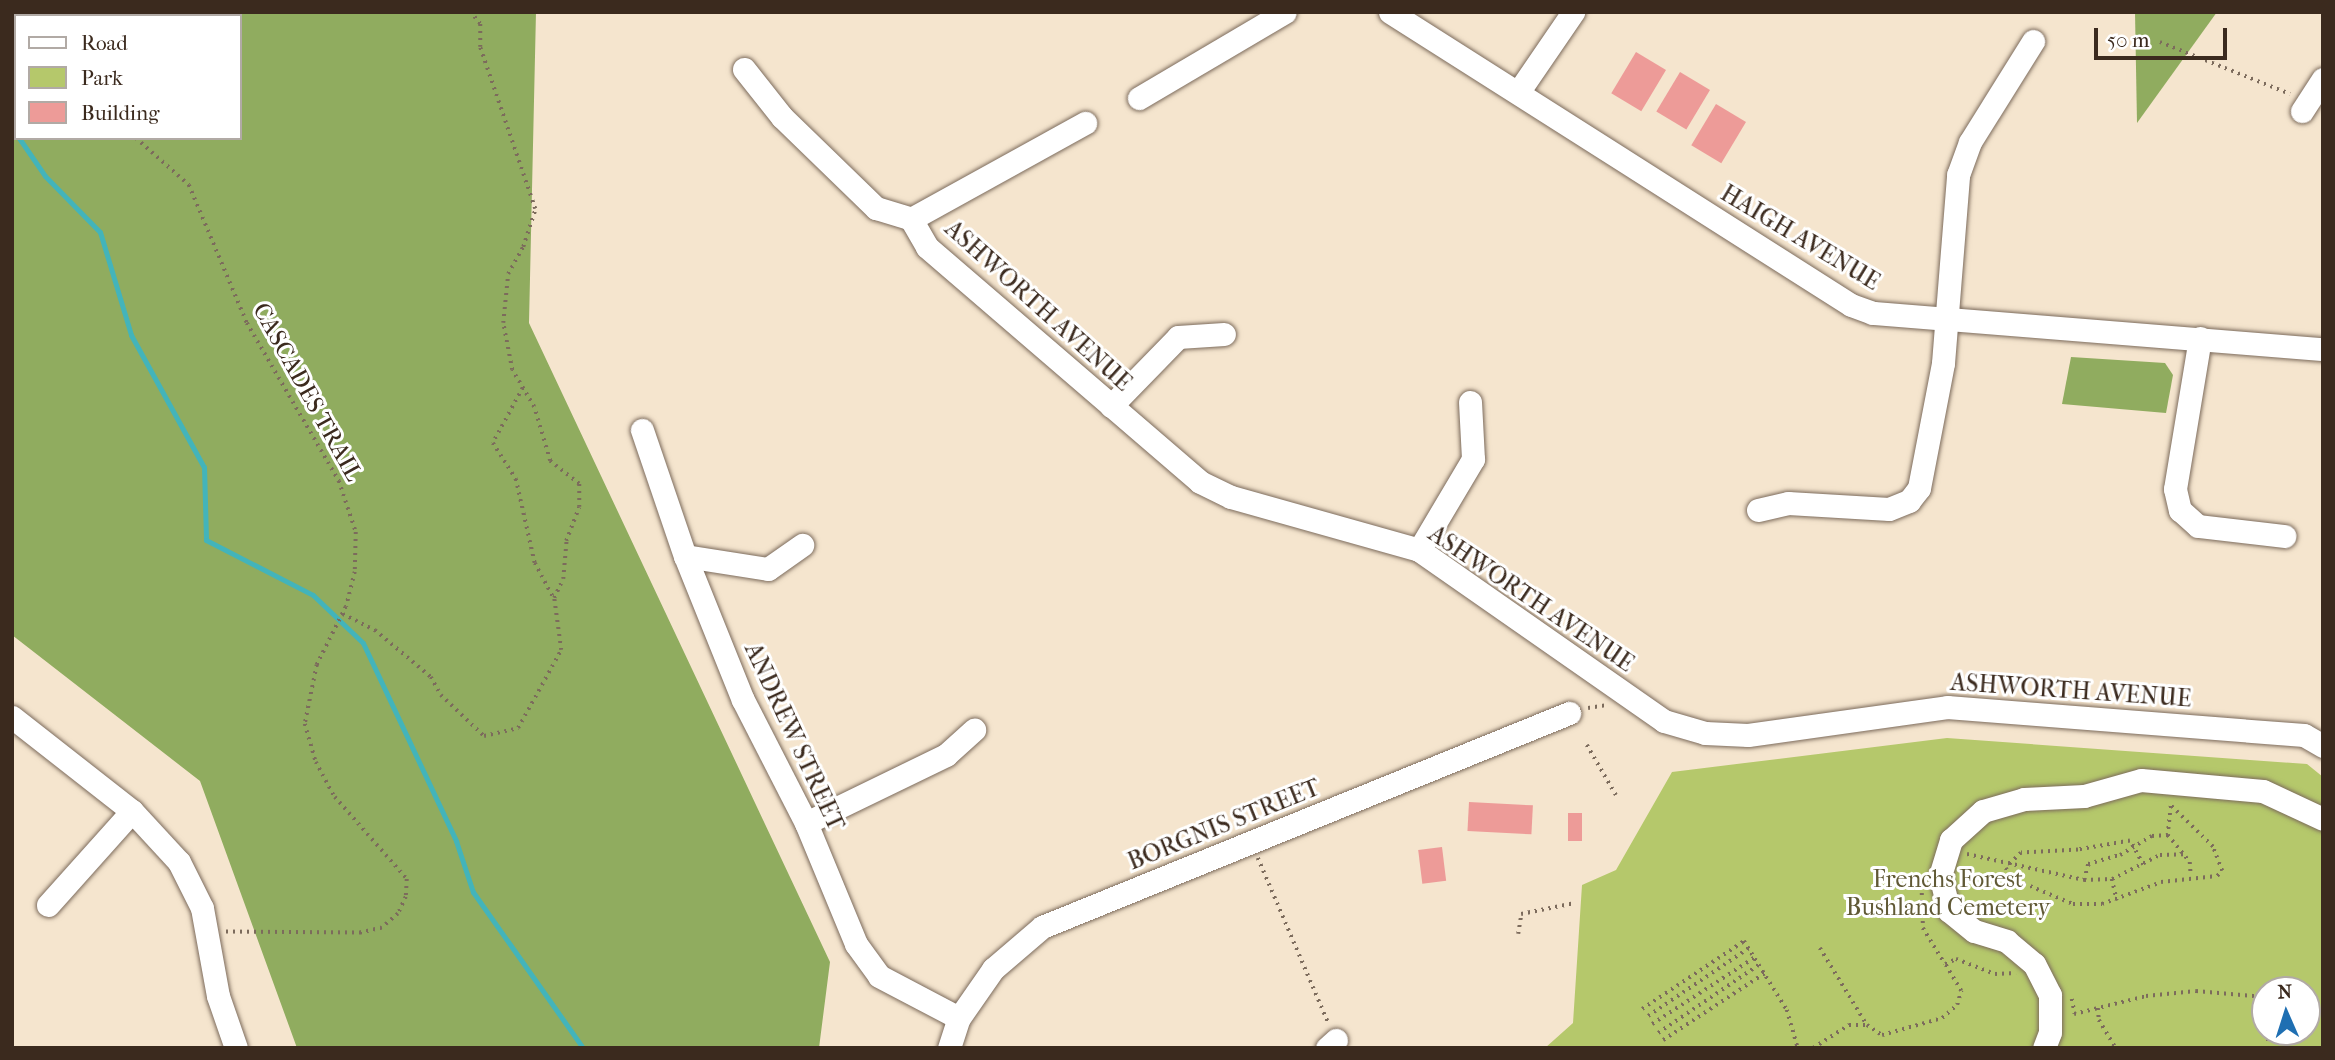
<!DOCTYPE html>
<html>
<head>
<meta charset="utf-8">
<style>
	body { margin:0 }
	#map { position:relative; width:2335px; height:1060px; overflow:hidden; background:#f5e5ce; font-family:"IM FELL French Canon",serif }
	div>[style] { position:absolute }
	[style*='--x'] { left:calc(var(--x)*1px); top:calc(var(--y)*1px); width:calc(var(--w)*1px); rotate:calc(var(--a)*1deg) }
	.green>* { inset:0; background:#b5c86b }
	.forest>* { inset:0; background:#90ac5f }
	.stream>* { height:5px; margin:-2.5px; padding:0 2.5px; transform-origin:2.5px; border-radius:2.5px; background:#43b4ba }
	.building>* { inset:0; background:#ed9b98; transform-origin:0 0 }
	.path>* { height:3.5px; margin-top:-1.75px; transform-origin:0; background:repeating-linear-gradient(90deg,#7c6b5c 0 2px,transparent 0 7px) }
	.roads { filter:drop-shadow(0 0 2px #7c6b5c) drop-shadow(0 0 2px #7c6b5c) }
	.minor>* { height:23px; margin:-11.5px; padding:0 11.5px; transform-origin:11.5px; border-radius:11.5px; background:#fff }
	span { translate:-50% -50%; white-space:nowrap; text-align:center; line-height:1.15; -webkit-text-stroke:6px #fff; paint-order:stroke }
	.street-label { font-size:24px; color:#3b2a1e }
	.park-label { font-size:24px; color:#605935 }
	.frame { position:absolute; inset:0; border:14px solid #3b2a1e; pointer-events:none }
	.legend { position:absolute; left:14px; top:14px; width:228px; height:126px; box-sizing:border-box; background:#fff; border:2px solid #b1aaa5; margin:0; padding:9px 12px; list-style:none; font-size:21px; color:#3b2a1e }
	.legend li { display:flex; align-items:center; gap:14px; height:35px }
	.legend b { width:35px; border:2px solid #b1aaa5 }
	.north { position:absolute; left:2251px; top:976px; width:70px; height:70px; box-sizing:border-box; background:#fff; border:2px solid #b1aaa5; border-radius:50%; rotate:357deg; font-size:19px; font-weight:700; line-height:28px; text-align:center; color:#3b2a1e }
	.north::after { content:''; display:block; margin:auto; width:24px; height:32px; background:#1f6fb2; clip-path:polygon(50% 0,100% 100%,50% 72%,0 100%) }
	.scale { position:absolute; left:2094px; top:28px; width:133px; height:32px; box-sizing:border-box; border:4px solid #3b2a1e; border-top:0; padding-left:9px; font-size:21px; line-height:24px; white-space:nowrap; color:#3b2a1e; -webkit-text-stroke:5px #fff; paint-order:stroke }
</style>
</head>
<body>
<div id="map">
	<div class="green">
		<div style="clip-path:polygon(evenodd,1947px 738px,2307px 764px,2323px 777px,2323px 1048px,1545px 1048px,1573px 1023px,1582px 885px,1616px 870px,1672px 772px,1947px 738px,2265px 990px,2307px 990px,2307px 1032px,2265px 1032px,2265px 990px)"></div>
	</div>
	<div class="forest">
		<div style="clip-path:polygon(evenodd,12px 12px,536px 12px,529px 323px,830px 962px,819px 1048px,297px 1048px,200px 781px,12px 635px,12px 12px,16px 16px,240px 16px,240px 138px,16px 138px,16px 16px)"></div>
		<div style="clip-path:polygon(2135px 12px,2217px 12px,2137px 123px)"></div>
		<div style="clip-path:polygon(2071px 357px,2165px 363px,2173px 375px,2166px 413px,2062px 404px)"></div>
	</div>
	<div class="stream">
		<div style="--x:12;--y:129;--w:6;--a:51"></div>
		<div style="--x:19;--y:138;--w:46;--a:55.6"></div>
		<div style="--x:45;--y:176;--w:78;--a:45.5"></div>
		<div style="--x:100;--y:232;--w:108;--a:73.2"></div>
		<div style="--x:131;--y:335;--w:151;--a:61.1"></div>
		<div style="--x:204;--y:467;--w:73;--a:88.4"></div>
		<div style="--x:206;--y:540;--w:120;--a:27.2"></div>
		<div style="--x:313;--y:595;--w:69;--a:43.8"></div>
		<div style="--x:363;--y:643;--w:219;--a:64.8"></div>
		<div style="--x:456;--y:841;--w:54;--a:71.6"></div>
		<div style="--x:473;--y:892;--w:191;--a:54.8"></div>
	</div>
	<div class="building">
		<div style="left:1636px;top:52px;width:35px;height:48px;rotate:31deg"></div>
		<div style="left:1680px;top:72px;width:35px;height:46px;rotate:31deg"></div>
		<div style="left:1716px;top:104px;width:35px;height:48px;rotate:31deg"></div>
		<div style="left:1469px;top:802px;width:64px;height:29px;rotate:3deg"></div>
		<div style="left:1568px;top:813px;width:14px;height:28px"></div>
		<div style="left:1442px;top:847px;width:34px;height:24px;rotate:83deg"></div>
	</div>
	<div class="path">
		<div style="--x:34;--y:12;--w:4;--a:63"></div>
		<div style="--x:2160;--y:42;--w:140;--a:21.8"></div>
		<div style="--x:136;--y:138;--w:71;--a:41.6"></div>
		<div style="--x:189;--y:185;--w:150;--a:67.2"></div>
		<div style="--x:247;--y:323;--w:183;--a:59.8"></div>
		<div style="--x:339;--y:481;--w:54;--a:71.6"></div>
		<div style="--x:356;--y:532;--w:40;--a:91.4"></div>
		<div style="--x:355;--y:572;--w:36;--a:104"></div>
		<div style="--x:346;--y:607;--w:65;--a:116.6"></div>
		<div style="--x:317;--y:665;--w:60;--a:101.5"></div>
		<div style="--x:305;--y:724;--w:40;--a:74"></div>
		<div style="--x:316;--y:762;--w:40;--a:62"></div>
		<div style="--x:335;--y:797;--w:109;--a:48.7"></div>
		<div style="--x:407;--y:879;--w:18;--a:93"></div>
		<div style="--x:406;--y:897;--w:19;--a:115"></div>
		<div style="--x:398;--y:914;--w:21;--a:139"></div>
		<div style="--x:382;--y:928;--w:22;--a:167"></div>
		<div style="--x:361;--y:933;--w:135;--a:-179.6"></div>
		<div style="--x:523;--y:388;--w:63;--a:118.6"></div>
		<div style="--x:493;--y:443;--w:43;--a:57.4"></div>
		<div style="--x:516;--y:479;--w:86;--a:77.3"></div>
		<div style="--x:535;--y:563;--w:40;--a:62"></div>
		<div style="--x:343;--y:614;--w:36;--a:27"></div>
		<div style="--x:375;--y:630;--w:73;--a:40"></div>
		<div style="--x:431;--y:677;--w:21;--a:61"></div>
		<div style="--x:441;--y:695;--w:59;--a:43.6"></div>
		<div style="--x:484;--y:736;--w:35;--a:-13"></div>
		<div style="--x:518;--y:728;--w:89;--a:-61.1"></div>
		<div style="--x:561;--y:650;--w:52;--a:-97.7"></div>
		<div style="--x:554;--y:598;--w:21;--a:-65"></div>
		<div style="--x:563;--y:579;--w:38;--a:-85"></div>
		<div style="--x:566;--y:541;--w:36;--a:-69"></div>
		<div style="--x:579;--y:507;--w:23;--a:-90"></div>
		<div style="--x:579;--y:484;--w:37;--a:-142"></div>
		<div style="--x:550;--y:461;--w:56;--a:-106.5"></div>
		<div style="--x:534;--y:407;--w:43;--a:-120.7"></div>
		<div style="--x:512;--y:370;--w:48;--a:-100.8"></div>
		<div style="--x:503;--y:323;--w:49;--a:-84.2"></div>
		<div style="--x:508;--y:274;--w:31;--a:-61"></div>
		<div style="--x:523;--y:247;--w:40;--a:-72"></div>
		<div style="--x:535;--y:209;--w:171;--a:-108.8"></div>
		<div style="--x:480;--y:47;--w:23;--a:-90"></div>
		<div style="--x:480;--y:24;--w:16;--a:-130"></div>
		<div style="--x:1588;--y:708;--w:20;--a:-9"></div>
		<div style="--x:1587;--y:745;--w:58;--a:59.9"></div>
		<div style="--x:2171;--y:806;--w:29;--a:96"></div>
		<div style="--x:2168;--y:835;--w:35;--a:51"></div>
		<div style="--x:2190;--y:862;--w:14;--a:86"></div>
		<div style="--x:1967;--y:854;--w:120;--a:12.5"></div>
		<div style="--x:2084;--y:880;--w:28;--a:-2"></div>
		<div style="--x:2112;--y:879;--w:54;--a:-26.6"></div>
		<div style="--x:2160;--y:855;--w:25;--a:-2"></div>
		<div style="--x:1258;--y:858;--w:178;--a:66.9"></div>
		<div style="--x:2143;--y:865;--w:27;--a:-118"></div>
		<div style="--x:2130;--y:841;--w:53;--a:170.2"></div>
		<div style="--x:2078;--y:850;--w:57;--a:177"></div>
		<div style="--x:2021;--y:853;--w:21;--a:135"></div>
		<div style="--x:2006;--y:868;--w:11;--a:63"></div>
		<div style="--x:2011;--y:878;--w:67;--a:22.8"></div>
		<div style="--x:2073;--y:904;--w:29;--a:0"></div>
		<div style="--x:2102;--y:904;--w:63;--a:-20.4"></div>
		<div style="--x:2161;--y:882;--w:56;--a:-6.1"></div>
		<div style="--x:2217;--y:876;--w:7;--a:-45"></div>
		<div style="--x:2222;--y:871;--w:26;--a:-111"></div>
		<div style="--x:2213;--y:847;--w:59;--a:-135.7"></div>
		<div style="--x:2112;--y:879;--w:22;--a:77"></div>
		<div style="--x:2084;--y:880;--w:16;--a:-76"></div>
		<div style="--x:2088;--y:864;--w:33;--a:-16"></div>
		<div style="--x:2120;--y:855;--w:37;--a:-31"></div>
		<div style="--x:2152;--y:836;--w:16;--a:-4"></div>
		<div style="--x:1922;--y:893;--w:35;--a:88"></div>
		<div style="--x:1923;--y:928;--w:42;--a:58.6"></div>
		<div style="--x:1518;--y:934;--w:20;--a:-81"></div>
		<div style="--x:1521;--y:914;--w:55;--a:-11.5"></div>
		<div style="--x:1820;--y:948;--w:90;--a:58.6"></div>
		<div style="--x:2072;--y:999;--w:15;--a:79"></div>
		<div style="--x:2098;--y:1008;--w:12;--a:85"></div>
		<div style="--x:2099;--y:1020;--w:33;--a:59"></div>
		<div style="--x:1642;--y:1009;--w:123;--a:-33.7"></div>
		<div style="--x:1744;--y:941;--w:81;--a:58.1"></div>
		<div style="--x:1787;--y:1010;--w:40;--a:74"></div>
		<div style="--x:2074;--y:1014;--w:74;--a:-14"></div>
		<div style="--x:2146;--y:996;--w:50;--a:-5.7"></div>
		<div style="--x:2196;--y:991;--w:69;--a:5"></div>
		<div style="--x:1648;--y:1016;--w:122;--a:-34"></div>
		<div style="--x:1652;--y:1024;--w:123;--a:-33"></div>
		<div style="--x:1658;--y:1033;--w:123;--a:-34.1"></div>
		<div style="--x:1663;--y:1040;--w:122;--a:-33.3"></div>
		<div style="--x:1813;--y:1048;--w:43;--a:-32.6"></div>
		<div style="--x:1849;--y:1025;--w:18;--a:0"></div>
		<div style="--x:1867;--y:1025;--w:18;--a:34"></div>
		<div style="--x:1882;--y:1035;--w:62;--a:-15.8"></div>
		<div style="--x:1942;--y:1018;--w:20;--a:-41"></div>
		<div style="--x:1957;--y:1005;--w:15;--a:-74"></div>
		<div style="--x:1961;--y:991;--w:31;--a:-121"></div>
		<div style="--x:1945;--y:964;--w:12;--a:-24"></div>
		<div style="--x:1956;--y:959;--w:42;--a:21"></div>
		<div style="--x:1995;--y:974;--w:21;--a:-3"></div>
		<div style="--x:2267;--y:1048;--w:16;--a:-83"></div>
	</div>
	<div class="roads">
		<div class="minor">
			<div style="--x:1390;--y:12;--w:546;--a:32.44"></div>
			<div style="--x:1851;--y:305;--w:23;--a:20"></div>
			<div style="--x:1873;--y:313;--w:451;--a:4.6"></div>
			<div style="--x:744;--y:69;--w:61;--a:51.6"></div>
			<div style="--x:782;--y:117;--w:131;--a:44.1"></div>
			<div style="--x:876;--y:208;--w:37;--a:17"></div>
			<div style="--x:911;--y:219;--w:32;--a:60"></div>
			<div style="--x:927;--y:247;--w:360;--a:40.7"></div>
			<div style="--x:1200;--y:482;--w:34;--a:26"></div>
			<div style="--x:1231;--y:497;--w:195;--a:15.7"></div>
			<div style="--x:1419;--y:550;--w:299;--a:34.9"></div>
			<div style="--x:1664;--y:721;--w:43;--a:16.3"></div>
			<div style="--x:1705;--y:733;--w:43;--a:2.7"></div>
			<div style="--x:1748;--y:735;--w:201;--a:-8"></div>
			<div style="--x:1947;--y:707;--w:358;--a:4.5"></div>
			<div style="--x:2304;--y:735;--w:22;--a:30"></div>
			<div style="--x:1519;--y:91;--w:96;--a:-55.6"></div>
			<div style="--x:1139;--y:98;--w:169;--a:-30.5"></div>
			<div style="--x:2302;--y:111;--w:38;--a:-57"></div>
			<div style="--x:911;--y:219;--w:199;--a:-28.9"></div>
			<div style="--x:2200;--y:338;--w:153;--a:99.4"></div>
			<div style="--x:2175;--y:489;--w:22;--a:77"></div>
			<div style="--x:2180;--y:510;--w:24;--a:42"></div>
			<div style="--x:2198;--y:526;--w:87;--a:6.6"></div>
			<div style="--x:1111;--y:406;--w:96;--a:-45.8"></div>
			<div style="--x:1178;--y:337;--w:46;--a:-3.7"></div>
			<div style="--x:642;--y:430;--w:133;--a:71.2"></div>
			<div style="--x:685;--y:556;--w:155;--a:68.1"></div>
			<div style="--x:743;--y:700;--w:138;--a:62.9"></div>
			<div style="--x:806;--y:823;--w:131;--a:67.5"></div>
			<div style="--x:856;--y:944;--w:39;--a:54"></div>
			<div style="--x:879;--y:976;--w:90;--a:27.7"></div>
			<div style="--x:1758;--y:510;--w:31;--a:-13"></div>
			<div style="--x:1788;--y:503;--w:101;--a:3.4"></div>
			<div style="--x:1889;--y:509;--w:22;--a:-22"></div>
			<div style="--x:1909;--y:501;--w:16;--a:-52"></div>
			<div style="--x:1919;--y:488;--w:127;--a:-79.1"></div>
			<div style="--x:1943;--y:363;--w:189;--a:-85.4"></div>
			<div style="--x:1958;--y:175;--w:35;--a:-70"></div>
			<div style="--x:1970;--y:142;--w:119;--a:-58"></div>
			<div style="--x:1419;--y:550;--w:106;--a:-59.3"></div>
			<div style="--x:1473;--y:459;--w:57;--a:-93"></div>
			<div style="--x:685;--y:556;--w:84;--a:8.9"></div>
			<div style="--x:768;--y:569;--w:42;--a:-35.2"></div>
			<div style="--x:12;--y:717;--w:152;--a:38.1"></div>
			<div style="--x:132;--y:811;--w:69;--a:47.3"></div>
			<div style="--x:179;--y:862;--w:51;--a:63.4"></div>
			<div style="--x:202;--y:908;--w:89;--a:79.7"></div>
			<div style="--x:218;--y:996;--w:55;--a:70.9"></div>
			<div style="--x:806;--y:823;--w:156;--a:-25.9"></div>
			<div style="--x:946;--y:755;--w:38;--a:-42"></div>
			<div style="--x:48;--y:905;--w:126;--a:-48.2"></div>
			<div style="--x:949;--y:1048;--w:32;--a:-72"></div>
			<div style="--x:959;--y:1018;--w:60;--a:-55.2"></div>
			<div style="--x:993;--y:969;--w:65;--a:-40.6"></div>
			<div style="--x:1042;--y:927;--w:569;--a:-22.1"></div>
			<div style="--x:1327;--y:1048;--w:12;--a:-42"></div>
			<div style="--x:2044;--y:1048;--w:17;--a:-69"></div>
			<div style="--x:2050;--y:1032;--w:37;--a:-90"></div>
			<div style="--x:2050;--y:995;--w:35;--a:-117"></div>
			<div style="--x:2034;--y:964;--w:35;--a:-140"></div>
			<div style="--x:2007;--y:941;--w:34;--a:-163"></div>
			<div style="--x:1974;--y:931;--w:32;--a:-141"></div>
			<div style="--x:1949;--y:911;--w:36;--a:-104"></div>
			<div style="--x:1940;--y:876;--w:38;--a:-73"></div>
			<div style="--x:1951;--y:840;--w:43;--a:-42.2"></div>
			<div style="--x:1983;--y:811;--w:43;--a:-16.3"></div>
			<div style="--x:2024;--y:799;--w:60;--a:-2.9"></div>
			<div style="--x:2084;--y:796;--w:59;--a:-15.7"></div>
			<div style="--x:2141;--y:780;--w:122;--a:5.2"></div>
			<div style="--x:2263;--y:791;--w:66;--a:25"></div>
		</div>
	</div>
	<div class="street-label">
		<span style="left:1800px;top:238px;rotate:31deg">HAIGH AVENUE</span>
		<span style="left:1038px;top:306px;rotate:42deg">ASHWORTH AVENUE</span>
		<span style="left:307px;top:392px;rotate:61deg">CASCADES TRAIL</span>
		<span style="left:1531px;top:599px;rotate:34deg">ASHWORTH AVENUE</span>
		<span style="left:2071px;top:691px;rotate:4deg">ASHWORTH AVENUE</span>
		<span style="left:794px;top:737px;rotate:65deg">ANDREW STREET</span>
		<span style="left:1224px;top:825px;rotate:-22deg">BORGNIS STREET</span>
	</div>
	<div class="park-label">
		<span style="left:1948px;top:894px">Frenchs Forest<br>Bushland Cemetery</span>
	</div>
	<div class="frame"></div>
	<ul class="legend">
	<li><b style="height:9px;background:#fff"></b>Road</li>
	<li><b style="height:19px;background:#b5c86b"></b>Park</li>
	<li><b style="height:19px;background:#ed9b98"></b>Building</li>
	</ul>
	<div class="north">N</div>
	<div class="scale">50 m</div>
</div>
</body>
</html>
